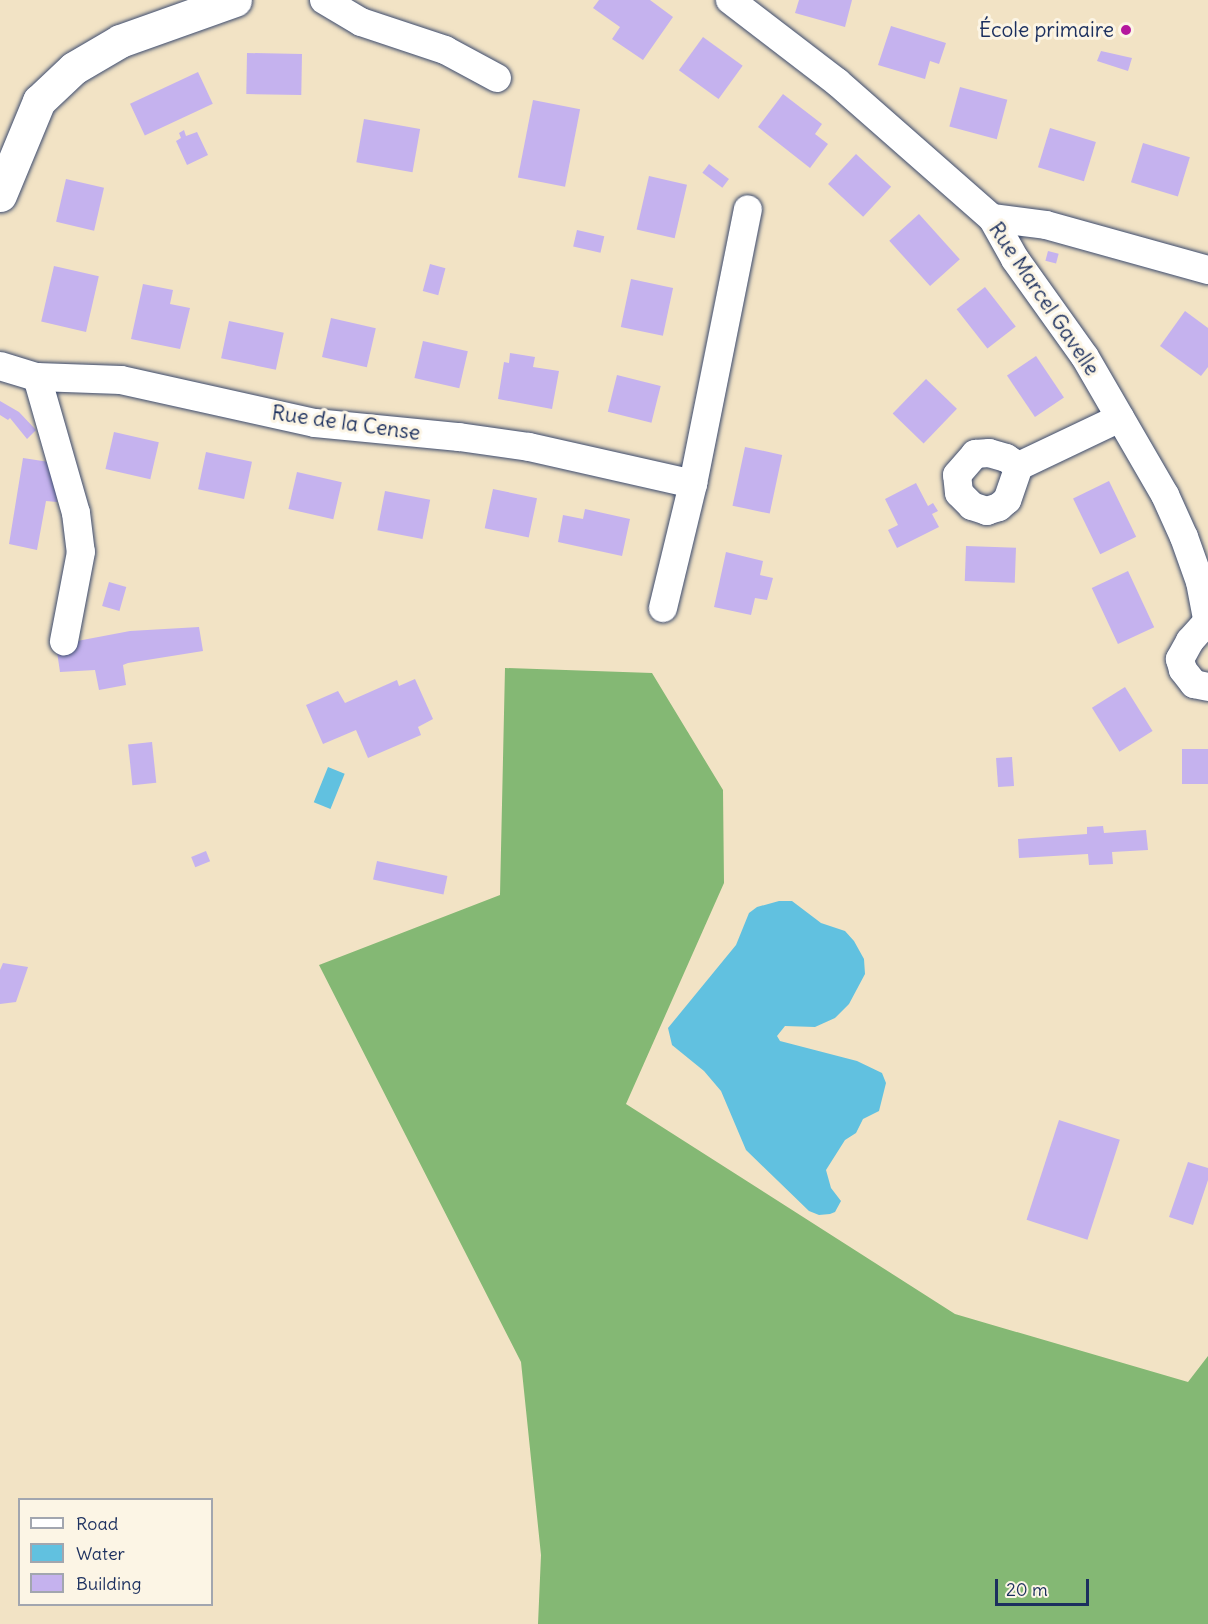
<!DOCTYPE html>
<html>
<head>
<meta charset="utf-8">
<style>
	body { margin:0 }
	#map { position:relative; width:1208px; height:1624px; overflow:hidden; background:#f2e3c5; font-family:Delius,sans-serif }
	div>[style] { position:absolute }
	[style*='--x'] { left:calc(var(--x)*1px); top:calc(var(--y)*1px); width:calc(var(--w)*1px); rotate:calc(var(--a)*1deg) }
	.forest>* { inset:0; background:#84b874 }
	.water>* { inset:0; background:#61c1e0; transform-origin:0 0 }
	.building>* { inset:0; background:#c5b2ee; transform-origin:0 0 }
	.roads { filter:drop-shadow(0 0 2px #3b4a6d) drop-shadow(0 0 2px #3b4a6d) }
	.minor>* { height:28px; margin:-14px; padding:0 14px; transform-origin:14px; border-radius:14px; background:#fff }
	.tertiary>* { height:33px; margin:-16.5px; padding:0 16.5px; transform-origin:16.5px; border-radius:16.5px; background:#fff }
	.dots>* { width:16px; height:16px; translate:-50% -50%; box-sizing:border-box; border:3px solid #fcf5e5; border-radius:50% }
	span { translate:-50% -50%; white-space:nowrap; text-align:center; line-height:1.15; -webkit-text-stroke:6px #fcf5e5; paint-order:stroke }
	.poi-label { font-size:21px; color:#1b2f5e }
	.right { translate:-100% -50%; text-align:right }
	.street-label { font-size:21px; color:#1b2f5e }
	.legend { position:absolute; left:18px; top:1498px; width:195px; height:108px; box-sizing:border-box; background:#fcf5e5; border:2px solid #a2a6af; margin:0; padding:8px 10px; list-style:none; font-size:18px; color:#1b2f5e }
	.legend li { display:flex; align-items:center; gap:12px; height:30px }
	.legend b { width:30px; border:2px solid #a2a6af }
	.scale { position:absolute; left:995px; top:1579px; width:94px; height:27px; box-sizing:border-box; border:3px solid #1b2f5e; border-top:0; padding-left:8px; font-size:18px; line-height:21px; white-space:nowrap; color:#1b2f5e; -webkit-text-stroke:4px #fcf5e5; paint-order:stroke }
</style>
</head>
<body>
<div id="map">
	<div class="forest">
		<div style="clip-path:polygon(505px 668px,652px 673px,723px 790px,724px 883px,626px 1104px,955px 1314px,1188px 1382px,1208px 1356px,1208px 1624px,538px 1624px,541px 1555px,521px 1362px,319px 965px,500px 895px)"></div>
	</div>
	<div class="water">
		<div style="left:328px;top:767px;width:18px;height:38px;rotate:22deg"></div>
		<div style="clip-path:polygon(779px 901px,792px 901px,821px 923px,845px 931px,854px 941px,864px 959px,865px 974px,849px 1004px,835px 1018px,815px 1027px,785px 1026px,777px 1036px,780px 1041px,857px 1061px,882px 1073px,886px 1083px,879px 1111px,863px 1119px,856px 1133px,845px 1140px,826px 1170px,831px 1188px,841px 1201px,835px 1212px,830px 1214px,819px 1215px,809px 1211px,746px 1150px,721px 1091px,704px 1071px,672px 1045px,668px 1028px,736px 945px,749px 913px,757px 907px)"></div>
	</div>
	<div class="building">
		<div style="clip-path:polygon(599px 0,650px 0,673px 17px,643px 60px,612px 39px,620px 27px,593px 8px)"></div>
		<div style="clip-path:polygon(799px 0,852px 0,845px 27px,795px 13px)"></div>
		<div style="clip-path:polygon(891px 26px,946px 43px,939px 64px,930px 61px,925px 79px,878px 65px)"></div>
		<div style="left:703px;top:37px;width:49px;height:41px;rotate:36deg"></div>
		<div style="clip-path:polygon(1101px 51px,1132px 58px,1128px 71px,1097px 61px)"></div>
		<div style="left:247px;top:53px;width:55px;height:41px;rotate:1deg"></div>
		<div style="left:198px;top:72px;width:35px;height:75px;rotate:65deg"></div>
		<div style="left:960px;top:87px;width:49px;height:41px;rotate:15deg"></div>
		<div style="clip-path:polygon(783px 94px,822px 124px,815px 134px,828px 144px,810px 168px,758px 127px)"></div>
		<div style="left:533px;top:100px;width:48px;height:79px;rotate:11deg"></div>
		<div style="left:364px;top:119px;width:57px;height:44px;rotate:10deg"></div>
		<div style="left:1050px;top:128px;width:48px;height:41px;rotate:17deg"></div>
		<div style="clip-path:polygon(184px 130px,186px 136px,197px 132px,208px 155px,187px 165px,176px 141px,181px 138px,179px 133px)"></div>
		<div style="left:1143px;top:143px;width:49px;height:41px;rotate:17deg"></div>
		<div style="left:856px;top:154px;width:48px;height:41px;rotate:43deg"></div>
		<div style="left:709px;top:164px;width:25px;height:11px;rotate:37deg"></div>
		<div style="left:649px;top:176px;width:39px;height:55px;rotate:13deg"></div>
		<div style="left:66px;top:179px;width:39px;height:44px;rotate:13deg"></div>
		<div style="left:919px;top:214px;width:61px;height:40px;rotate:48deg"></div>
		<div style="left:577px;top:230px;width:28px;height:17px;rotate:13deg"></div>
		<div style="left:1048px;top:251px;width:11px;height:10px;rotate:15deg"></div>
		<div style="left:430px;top:264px;width:16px;height:28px;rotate:15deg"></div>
		<div style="left:54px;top:266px;width:46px;height:57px;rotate:13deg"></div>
		<div style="left:631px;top:279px;width:43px;height:49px;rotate:12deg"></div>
		<div style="clip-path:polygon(143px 284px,173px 290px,170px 304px,190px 308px,180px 349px,131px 339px)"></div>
		<div style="left:985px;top:287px;width:50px;height:36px;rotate:52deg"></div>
		<div style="clip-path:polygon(1185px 311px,1208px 328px,1208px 367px,1201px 376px,1160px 346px)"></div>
		<div style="left:331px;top:318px;width:46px;height:40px;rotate:13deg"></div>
		<div style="left:229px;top:321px;width:56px;height:38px;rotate:12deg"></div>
		<div style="left:423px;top:341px;width:46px;height:38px;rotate:13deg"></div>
		<div style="clip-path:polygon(510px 353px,535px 357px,533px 367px,559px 371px,552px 409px,498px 399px,504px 362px,509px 363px)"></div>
		<div style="left:1036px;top:356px;width:50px;height:35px;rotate:56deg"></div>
		<div style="left:617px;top:375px;width:45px;height:38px;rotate:14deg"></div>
		<div style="left:926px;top:379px;width:43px;height:48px;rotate:44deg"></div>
		<div style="clip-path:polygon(0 401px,19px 412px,36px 430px,27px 439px,10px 418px,8px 420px,0 415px)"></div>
		<div style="left:114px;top:432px;width:46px;height:38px;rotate:13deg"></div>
		<div style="left:745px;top:447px;width:38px;height:60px;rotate:12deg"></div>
		<div style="left:206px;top:452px;width:47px;height:38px;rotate:12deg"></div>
		<div style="clip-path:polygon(23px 458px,49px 462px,54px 478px,57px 502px,46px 501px,37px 550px,9px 544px)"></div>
		<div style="left:297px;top:472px;width:46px;height:38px;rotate:13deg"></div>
		<div style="left:1109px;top:481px;width:62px;height:40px;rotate:64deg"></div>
		<div style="clip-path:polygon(916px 483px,928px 506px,933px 503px,938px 511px,932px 514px,939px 527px,897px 548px,888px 530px,898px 525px,885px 499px)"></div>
		<div style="left:493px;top:489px;width:45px;height:40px;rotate:12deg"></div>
		<div style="left:385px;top:491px;width:46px;height:40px;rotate:11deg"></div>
		<div style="clip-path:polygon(585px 509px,630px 519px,622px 556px,558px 542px,563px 515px,583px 519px)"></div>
		<div style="left:966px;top:546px;width:50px;height:35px;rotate:2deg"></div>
		<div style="clip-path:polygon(726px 552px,763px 561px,760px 575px,773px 578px,767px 600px,755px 598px,751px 615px,714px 607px)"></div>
		<div style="left:1128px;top:571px;width:62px;height:40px;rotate:65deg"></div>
		<div style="left:109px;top:582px;width:18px;height:25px;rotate:16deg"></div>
		<div style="clip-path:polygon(199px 627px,203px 651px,128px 663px,123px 665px,126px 685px,99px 690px,95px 670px,60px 672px,56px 645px,130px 631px)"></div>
		<div style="clip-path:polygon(415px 679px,433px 719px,418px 727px,421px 735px,368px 758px,356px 730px,323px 744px,306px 705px,338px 691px,345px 703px,397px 680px,399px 686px)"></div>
		<div style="left:1125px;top:687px;width:52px;height:39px;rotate:58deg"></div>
		<div style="left:152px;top:742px;width:41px;height:24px;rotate:84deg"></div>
		<div style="left:1208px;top:749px;width:35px;height:26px;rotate:90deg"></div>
		<div style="left:1012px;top:757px;width:29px;height:16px;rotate:86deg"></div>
		<div style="clip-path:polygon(1103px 826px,1104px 833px,1146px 830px,1148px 850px,1112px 852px,1113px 864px,1089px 865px,1088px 854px,1019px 858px,1018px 839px,1087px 834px,1087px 827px)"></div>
		<div style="left:206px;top:851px;width:11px;height:16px;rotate:68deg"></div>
		<div style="left:377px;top:861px;width:72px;height:19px;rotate:12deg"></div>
		<div style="clip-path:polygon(3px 963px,28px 967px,16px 1002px,0 1004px,0 970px)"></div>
		<div style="left:1059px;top:1120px;width:64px;height:105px;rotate:18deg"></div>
		<div style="clip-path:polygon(1188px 1162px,1208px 1168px,1208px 1180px,1193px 1225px,1169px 1217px)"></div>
	</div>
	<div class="roads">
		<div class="minor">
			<div style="--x:324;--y:0;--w:43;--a:30.7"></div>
			<div style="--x:361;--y:22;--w:89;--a:18.4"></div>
			<div style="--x:445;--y:50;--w:59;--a:28.3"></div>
			<div style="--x:730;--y:0;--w:135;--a:37.5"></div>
			<div style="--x:837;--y:82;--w:206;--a:41.3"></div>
			<div style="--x:992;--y:218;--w:47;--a:60.7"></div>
			<div style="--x:1015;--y:259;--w:120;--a:54.5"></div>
			<div style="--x:1085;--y:357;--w:160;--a:59.9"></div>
			<div style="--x:1165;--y:495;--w:46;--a:65.7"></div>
			<div style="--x:1184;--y:537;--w:48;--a:70.4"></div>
			<div style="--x:1200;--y:582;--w:43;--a:79.2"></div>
			<div style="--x:992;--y:218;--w:54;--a:7.4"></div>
			<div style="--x:1046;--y:225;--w:168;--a:15.5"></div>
			<div style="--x:0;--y:366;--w:39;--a:17"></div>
			<div style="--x:37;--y:377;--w:84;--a:2"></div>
			<div style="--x:121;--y:380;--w:199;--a:12.5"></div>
			<div style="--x:315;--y:423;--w:145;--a:5.6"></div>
			<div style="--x:459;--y:437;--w:71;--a:8.1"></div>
			<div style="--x:529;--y:447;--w:168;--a:12.7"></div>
			<div style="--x:693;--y:484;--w:280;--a:-78.7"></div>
			<div style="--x:37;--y:377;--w:141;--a:74"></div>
			<div style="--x:76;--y:513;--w:39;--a:83"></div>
			<div style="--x:81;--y:552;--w:91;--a:100.8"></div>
			<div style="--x:1019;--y:466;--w:36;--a:109"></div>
			<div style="--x:1007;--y:500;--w:11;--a:139"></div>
			<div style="--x:999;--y:507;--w:13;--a:162"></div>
			<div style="--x:987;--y:511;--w:16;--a:-162"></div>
			<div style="--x:972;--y:506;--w:18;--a:-135"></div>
			<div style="--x:959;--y:493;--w:18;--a:-96"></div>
			<div style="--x:957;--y:475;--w:28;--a:-49"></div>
			<div style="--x:975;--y:454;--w:14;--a:-4"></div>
			<div style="--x:989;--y:453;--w:18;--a:16"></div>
			<div style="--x:1006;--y:458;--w:15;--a:32"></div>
			<div style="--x:1019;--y:466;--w:112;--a:-25.4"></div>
			<div style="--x:663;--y:608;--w:128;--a:-76.4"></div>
			<div style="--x:1206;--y:623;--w:24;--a:132"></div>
			<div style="--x:1190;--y:641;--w:21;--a:119"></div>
			<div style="--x:1180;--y:659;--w:11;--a:75"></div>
			<div style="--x:1183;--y:670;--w:18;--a:52"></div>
			<div style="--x:1194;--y:684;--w:14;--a:12"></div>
		</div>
		<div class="tertiary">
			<div style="--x:0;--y:195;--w:102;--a:-67.5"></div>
			<div style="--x:39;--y:101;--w:48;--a:-43.3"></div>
			<div style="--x:74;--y:68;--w:53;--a:-30.4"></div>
			<div style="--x:120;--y:41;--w:122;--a:-19.6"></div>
		</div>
	</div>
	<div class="dots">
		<div style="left:1126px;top:30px;background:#b5179e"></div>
	</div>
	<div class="poi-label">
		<span class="right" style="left:1114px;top:30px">École primaire</span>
	</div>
	<div class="street-label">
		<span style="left:1044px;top:299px;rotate:56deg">Rue Marcel Gavelle</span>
		<span style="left:346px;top:423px;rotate:8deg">Rue de la Cense</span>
	</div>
	<ul class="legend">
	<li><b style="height:8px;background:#fff"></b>Road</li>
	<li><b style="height:16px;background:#61c1e0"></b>Water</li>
	<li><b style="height:16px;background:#c5b2ee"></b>Building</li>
	</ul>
	<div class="scale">20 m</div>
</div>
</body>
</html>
